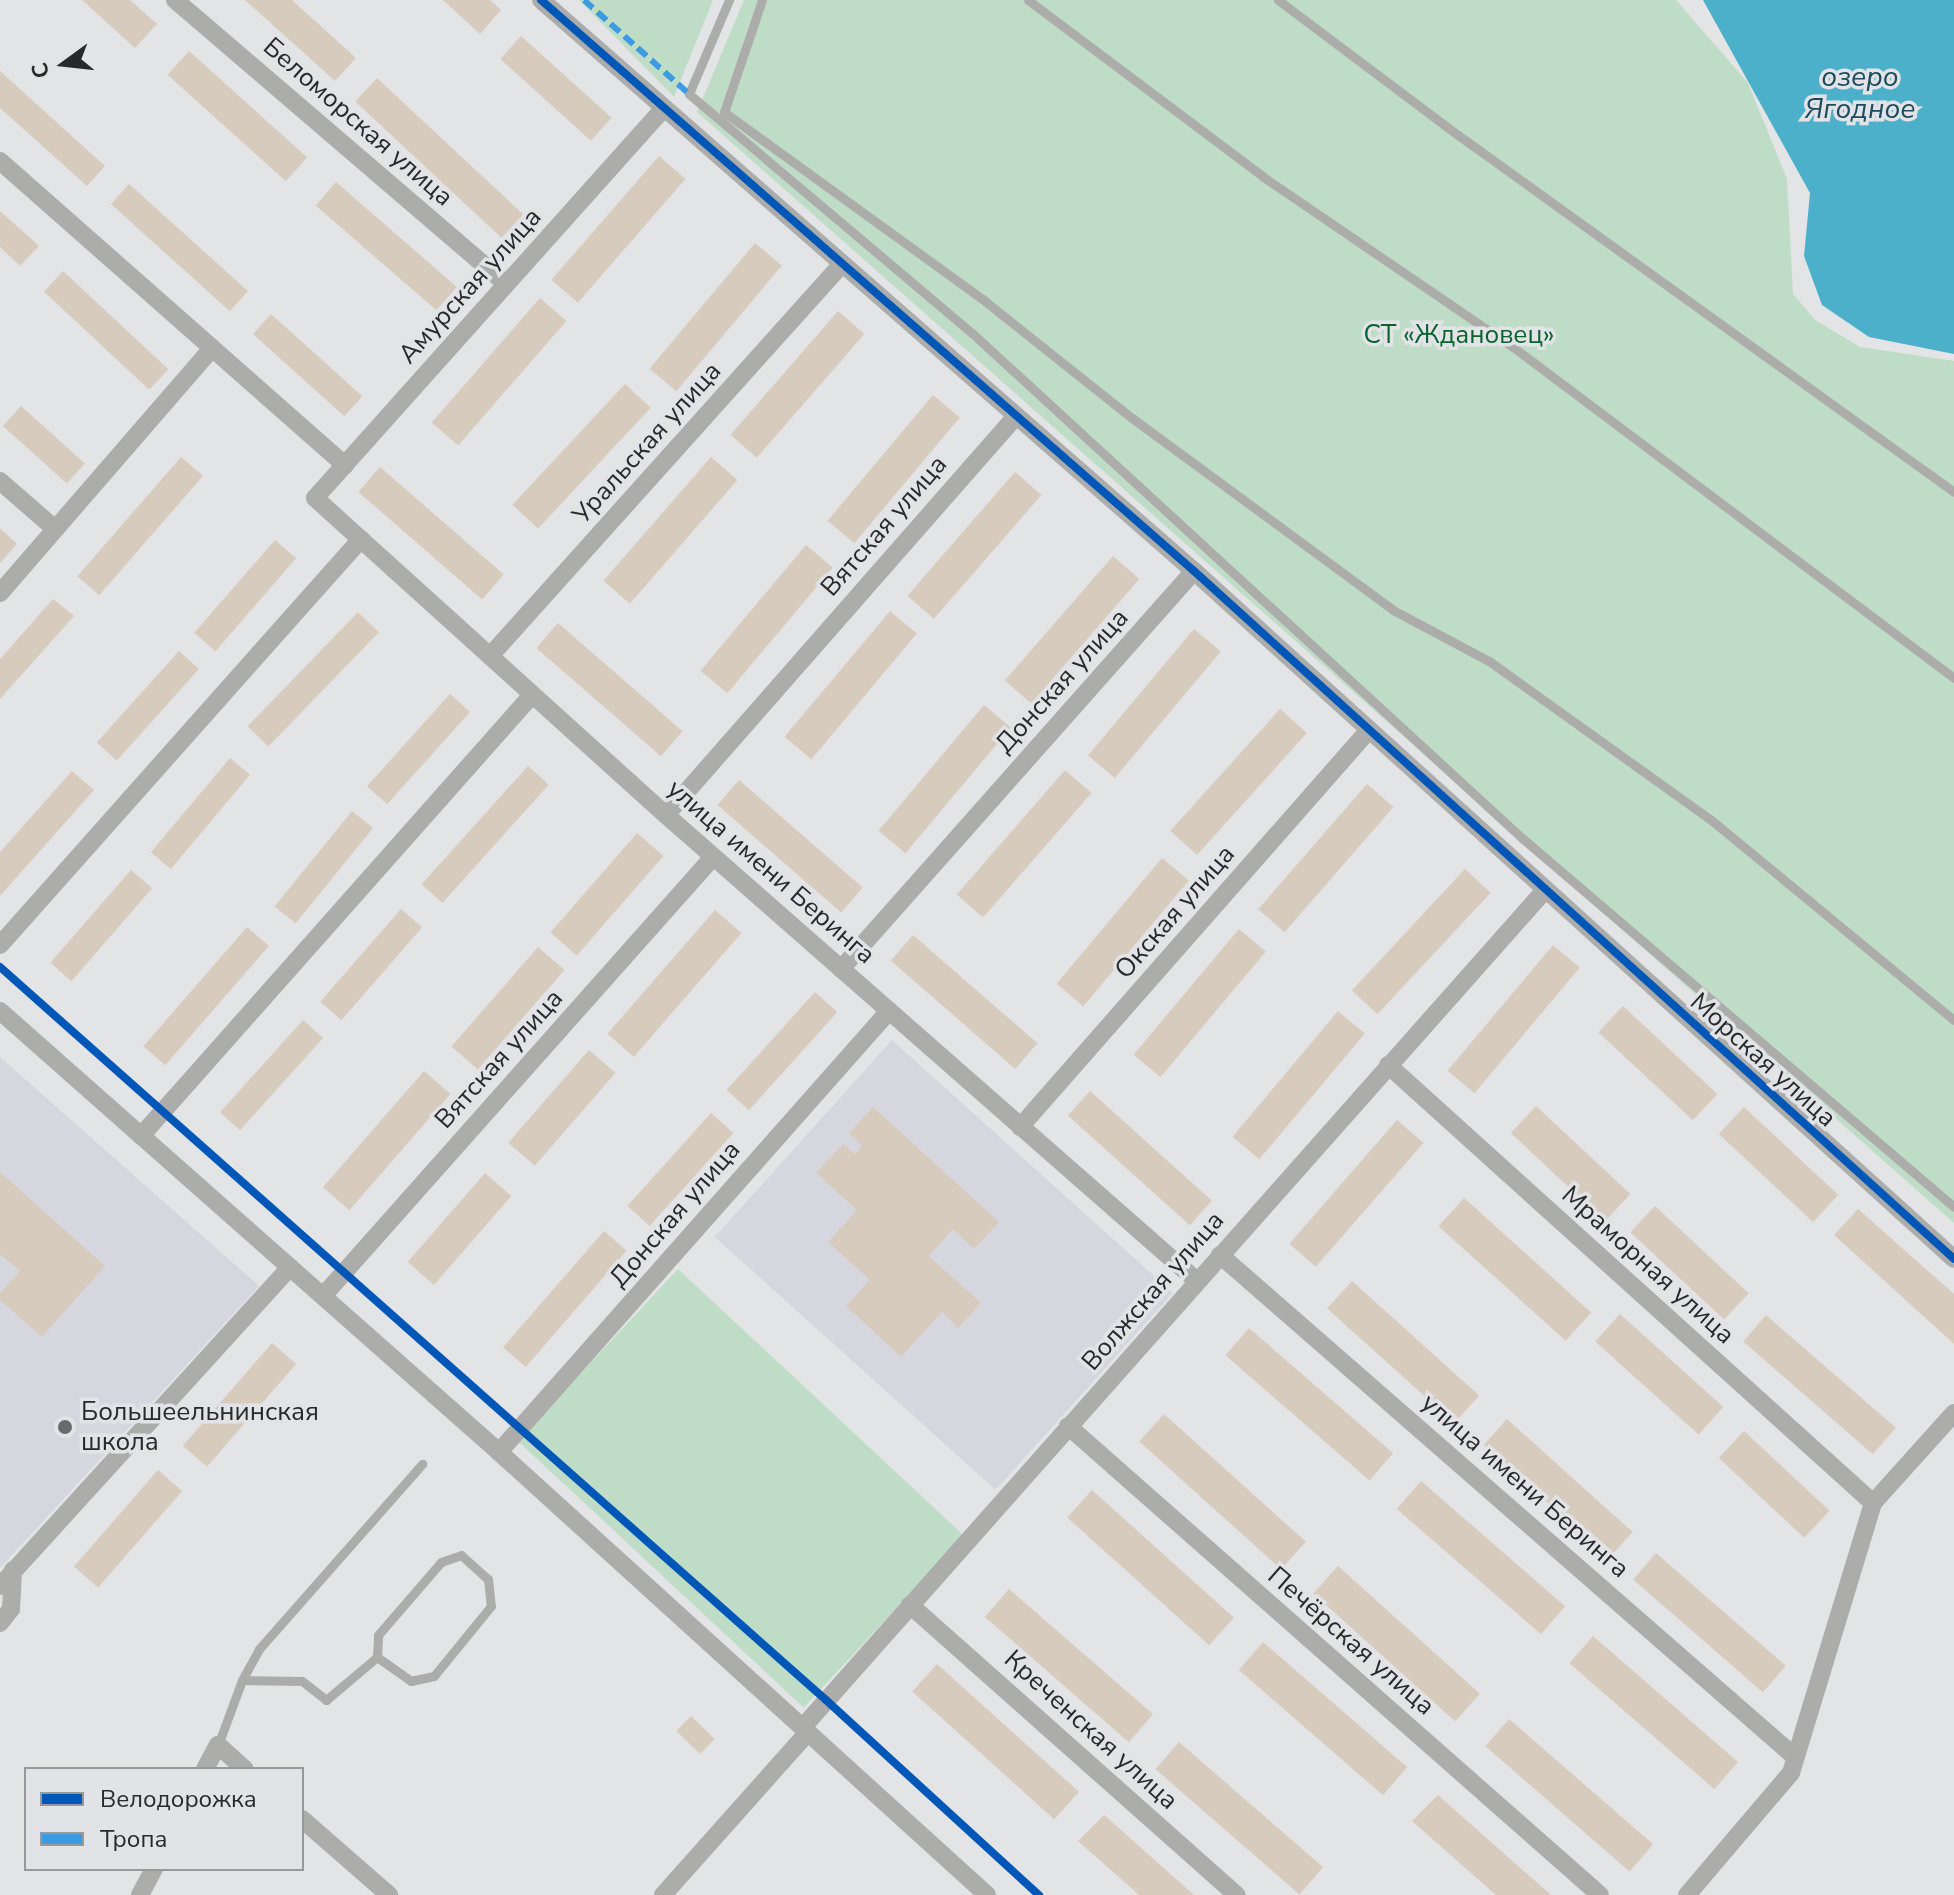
<!DOCTYPE html>
<html>
<head>
<meta charset="utf-8">
<style>
	body { margin:0 }
	#map { position:relative; width:1954px; height:1895px; overflow:hidden; background:#e3e4e6; font-family:"Nunito Sans",sans-serif }
	div>[style] { position:absolute }
	[style*='--x'] { left:calc(var(--x)*1px); top:calc(var(--y)*1px); width:calc(var(--w)*1px); rotate:calc(var(--a)*1deg) }
	.built>* { inset:0; background:#d6d7de; transform-origin:0 0 }
	.green>* { inset:0; background:#bfddc6; transform-origin:0 0 }
	.water>* { inset:0; background:#4cb0ca }
	.building>* { inset:0; background:#d7cbbe; transform-origin:0 0 }
	.service>* { height:9px; margin:-4.5px; padding:0 4.5px; transform-origin:4.5px; border-radius:4.5px; background:#acacab }
	.minor>* { height:18px; margin:-9px; padding:0 9px; transform-origin:9px; border-radius:9px; background:#acacab }
	.quiet>* { height:6px; margin-top:-3px; transform-origin:0; background:repeating-linear-gradient(90deg,#3d9ce1 0 12px,transparent 0 18px) }
	.cycleway>* { height:8px; margin:-4px; padding:0 4px; transform-origin:4px; border-radius:4px; background:#0057b8 }
	.dots>* { width:22px; height:22px; translate:-50% -50%; box-sizing:border-box; border:4px solid #e2e3e7; border-radius:50% }
	span { translate:-50% -50%; white-space:nowrap; text-align:center; line-height:1.15; -webkit-text-stroke:7px #e2e3e7; paint-order:stroke }
	.street-label { font-size:26px; color:#28292a }
	.park-label { font-size:26px; color:#08632c }
	.poi-label { font-size:26px; color:#28292a }
	.left { translate:0 -50%; text-align:left }
	.water-label { font-size:28px; color:#1c4d5e; font-style:italic }
	.legend { position:absolute; left:24px; top:1767px; width:280px; height:104px; box-sizing:border-box; background:#e2e3e7; border:2px solid #98999b; margin:0; padding:10px 14px; list-style:none; font-size:24px; color:#28292a }
	.legend li { display:flex; align-items:center; gap:16px; height:40px }
	.legend b { width:40px; border:2px solid #98999b }
	.north { position:absolute; left:24px; top:24px; width:80px; height:80px; -webkit-text-stroke:6px #e2e3e7; paint-order:stroke; rotate:255deg; font-size:22px; font-weight:700; line-height:32px; text-align:center; color:#28292a }
	.north::after { content:''; display:block; margin:auto; width:28px; height:36px; background:#28292a; clip-path:polygon(50% 0,100% 100%,50% 72%,0 100%) }
</style>
</head>
<body>
<div id="map">
	<div class="built">
		<div style="left:892px;top:1040px;width:378px;height:265px;rotate:42deg"></div>
		<div style="clip-path:polygon(0 1057px,259px 1286px,0 1568px)"></div>
	</div>
	<div class="green">
		<div style="clip-path:polygon(579px 0,713px 0,674px 97px)"></div>
		<div style="clip-path:polygon(744px 0,1676px 0,1748px 83px,1787px 179px,1793px 294px,1815px 320px,1860px 347px,1954px 361px,1954px 1223px,697px 112px)"></div>
		<div style="left:678px;top:1269px;width:391px;height:235px;rotate:43deg"></div>
	</div>
	<div class="water">
		<div style="clip-path:polygon(1703px 0,1954px 0,1954px 354px,1869px 337px,1822px 305px,1804px 256px,1810px 193px)"></div>
	</div>
	<div class="building">
		<div style="clip-path:polygon(82px 0,130px 0,157px 24px,135px 48px)"></div>
		<div style="clip-path:polygon(245px 0,292px 0,356px 58px,335px 81px)"></div>
		<div style="clip-path:polygon(443px 0,490px 0,501px 10px,480px 34px)"></div>
		<div style="left:521px;top:36px;width:122px;height:31px;rotate:42deg"></div>
		<div style="left:189px;top:51px;width:159px;height:32px;rotate:42deg"></div>
		<div style="clip-path:polygon(0 71px,105px 166px,87px 186px,0 108px)"></div>
		<div style="left:377px;top:78px;width:200px;height:32px;rotate:43deg"></div>
		<div style="left:659px;top:156px;width:35px;height:164px;rotate:41deg"></div>
		<div style="left:336px;top:182px;width:160px;height:31px;rotate:41deg"></div>
		<div style="left:129px;top:184px;width:160px;height:27px;rotate:42deg"></div>
		<div style="clip-path:polygon(0 211px,39px 246px,20px 266px,0 247px)"></div>
		<div style="left:755px;top:243px;width:35px;height:164px;rotate:40deg"></div>
		<div style="left:63px;top:271px;width:144px;height:28px;rotate:43deg"></div>
		<div style="left:540px;top:298px;width:35px;height:165px;rotate:41deg"></div>
		<div style="left:838px;top:311px;width:35px;height:164px;rotate:41deg"></div>
		<div style="left:271px;top:314px;width:123px;height:27px;rotate:42deg"></div>
		<div style="left:625px;top:384px;width:35px;height:165px;rotate:43deg"></div>
		<div style="left:933px;top:395px;width:35px;height:164px;rotate:40deg"></div>
		<div style="left:21px;top:406px;width:86px;height:27px;rotate:42deg"></div>
		<div style="left:181px;top:457px;width:29px;height:158px;rotate:41deg"></div>
		<div style="left:711px;top:457px;width:35px;height:164px;rotate:41deg"></div>
		<div style="left:380px;top:467px;width:164px;height:33px;rotate:41deg"></div>
		<div style="left:1015px;top:472px;width:35px;height:164px;rotate:41deg"></div>
		<div style="clip-path:polygon(0 528px,17px 544px,0 563px)"></div>
		<div style="left:275px;top:540px;width:28px;height:123px;rotate:41deg"></div>
		<div style="left:806px;top:545px;width:35px;height:164px;rotate:40deg"></div>
		<div style="left:1113px;top:556px;width:35px;height:165px;rotate:41deg"></div>
		<div style="clip-path:polygon(53px 599px,74px 616px,0 699px,0 659px)"></div>
		<div style="left:890px;top:611px;width:35px;height:164px;rotate:40deg"></div>
		<div style="left:358px;top:612px;width:29px;height:159px;rotate:44deg"></div>
		<div style="left:558px;top:623px;width:165px;height:33px;rotate:41deg"></div>
		<div style="left:1194px;top:629px;width:35px;height:165px;rotate:40deg"></div>
		<div style="left:179px;top:651px;width:27px;height:123px;rotate:42deg"></div>
		<div style="left:450px;top:694px;width:27px;height:124px;rotate:42deg"></div>
		<div style="left:984px;top:705px;width:35px;height:164px;rotate:40deg"></div>
		<div style="left:1280px;top:709px;width:36px;height:164px;rotate:42deg"></div>
		<div style="left:230px;top:758px;width:26px;height:123px;rotate:40deg"></div>
		<div style="left:528px;top:766px;width:28px;height:159px;rotate:42deg"></div>
		<div style="left:1065px;top:770px;width:35px;height:165px;rotate:41deg"></div>
		<div style="clip-path:polygon(72px 771px,94px 790px,0 896px,0 852px)"></div>
		<div style="left:739px;top:780px;width:164px;height:33px;rotate:41deg"></div>
		<div style="left:1367px;top:784px;width:35px;height:166px;rotate:41deg"></div>
		<div style="left:352px;top:811px;width:27px;height:123px;rotate:39deg"></div>
		<div style="left:637px;top:833px;width:35px;height:132px;rotate:41deg"></div>
		<div style="left:1162px;top:858px;width:35px;height:164px;rotate:40deg"></div>
		<div style="left:1465px;top:869px;width:35px;height:166px;rotate:43deg"></div>
		<div style="left:131px;top:870px;width:28px;height:123px;rotate:41deg"></div>
		<div style="left:401px;top:909px;width:28px;height:123px;rotate:41deg"></div>
		<div style="left:715px;top:910px;width:35px;height:164px;rotate:41deg"></div>
		<div style="left:247px;top:927px;width:29px;height:158px;rotate:41deg"></div>
		<div style="left:1239px;top:929px;width:35px;height:164px;rotate:40deg"></div>
		<div style="left:913px;top:935px;width:165px;height:34px;rotate:41deg"></div>
		<div style="left:1553px;top:945px;width:35px;height:164px;rotate:40deg"></div>
		<div style="left:538px;top:947px;width:35px;height:132px;rotate:41deg"></div>
		<div style="left:815px;top:992px;width:30px;height:132px;rotate:42deg"></div>
		<div style="left:1623px;top:1006px;width:129px;height:36px;rotate:43deg"></div>
		<div style="left:1338px;top:1011px;width:35px;height:164px;rotate:40deg"></div>
		<div style="left:303px;top:1020px;width:27px;height:124px;rotate:42deg"></div>
		<div style="left:589px;top:1050px;width:35px;height:123px;rotate:41deg"></div>
		<div style="left:424px;top:1071px;width:35px;height:154px;rotate:41deg"></div>
		<div style="left:1090px;top:1091px;width:164px;height:33px;rotate:42deg"></div>
		<div style="left:1536px;top:1106px;width:129px;height:37px;rotate:43deg"></div>
		<div style="clip-path:polygon(873px 1107px,999px 1222px,974px 1249px,953px 1229px,929px 1256px,981px 1303px,958px 1328px,942px 1312px,901px 1357px,846px 1306px,870px 1280px,828px 1242px,857px 1210px,816px 1173px,843px 1144px,855px 1154px,862px 1146px,849px 1133px)"></div>
		<div style="left:1744px;top:1107px;width:129px;height:37px;rotate:43deg"></div>
		<div style="left:711px;top:1113px;width:30px;height:125px;rotate:42deg"></div>
		<div style="left:1397px;top:1120px;width:35px;height:164px;rotate:41deg"></div>
		<div style="clip-path:polygon(0 1172px,105px 1266px,42px 1337px,0 1300px,0 1293px,20px 1271px,0 1254px)"></div>
		<div style="left:485px;top:1173px;width:35px;height:118px;rotate:41deg"></div>
		<div style="left:1464px;top:1198px;width:171px;height:38px;rotate:42deg"></div>
		<div style="left:1655px;top:1206px;width:128px;height:36px;rotate:43deg"></div>
		<div style="clip-path:polygon(1858px 1209px,1954px 1294px,1954px 1344px,1834px 1235px)"></div>
		<div style="left:604px;top:1231px;width:30px;height:154px;rotate:41deg"></div>
		<div style="left:1352px;top:1281px;width:171px;height:37px;rotate:42deg"></div>
		<div style="left:1620px;top:1314px;width:139px;height:37px;rotate:42deg"></div>
		<div style="left:1766px;top:1315px;width:172px;height:35px;rotate:41deg"></div>
		<div style="left:1249px;top:1328px;width:191px;height:36px;rotate:41deg"></div>
		<div style="left:272px;top:1343px;width:32px;height:136px;rotate:41deg"></div>
		<div style="left:1164px;top:1414px;width:191px;height:37px;rotate:42deg"></div>
		<div style="left:1507px;top:1419px;width:169px;height:35px;rotate:42deg"></div>
		<div style="left:1744px;top:1431px;width:117px;height:37px;rotate:43deg"></div>
		<div style="left:158px;top:1470px;width:32px;height:128px;rotate:41deg"></div>
		<div style="left:1421px;top:1481px;width:191px;height:37px;rotate:41deg"></div>
		<div style="left:1092px;top:1490px;width:191px;height:37px;rotate:42deg"></div>
		<div style="left:1656px;top:1553px;width:172px;height:35px;rotate:41deg"></div>
		<div style="left:1338px;top:1566px;width:191px;height:37px;rotate:42deg"></div>
		<div style="left:1009px;top:1589px;width:191px;height:37px;rotate:41deg"></div>
		<div style="left:1593px;top:1636px;width:192px;height:36px;rotate:41deg"></div>
		<div style="left:1263px;top:1642px;width:191px;height:37px;rotate:41deg"></div>
		<div style="left:937px;top:1664px;width:191px;height:37px;rotate:42deg"></div>
		<div style="left:691px;top:1716px;width:33px;height:21px;rotate:44deg"></div>
		<div style="left:1509px;top:1719px;width:191px;height:36px;rotate:41deg"></div>
		<div style="left:1179px;top:1742px;width:191px;height:36px;rotate:41deg"></div>
		<div style="clip-path:polygon(1438px 1795px,1551px 1895px,1496px 1895px,1412px 1821px)"></div>
		<div style="clip-path:polygon(1104px 1815px,1194px 1895px,1139px 1895px,1078px 1841px)"></div>
	</div>
	<div class="service">
		<div style="--x:729;--y:0;--w:102;--a:113.1"></div>
		<div style="--x:689;--y:94;--w:370;--a:40.2"></div>
		<div style="--x:972;--y:333;--w:747;--a:42.56"></div>
		<div style="--x:1522;--y:838;--w:568;--a:40.5"></div>
		<div style="--x:762;--y:0;--w:118;--a:108.7"></div>
		<div style="--x:724;--y:112;--w:324;--a:35.9"></div>
		<div style="--x:986;--y:302;--w:186;--a:38.5"></div>
		<div style="--x:1132;--y:418;--w:324;--a:36.3"></div>
		<div style="--x:1393;--y:610;--w:109;--a:28"></div>
		<div style="--x:1489;--y:661;--w:272;--a:35.6"></div>
		<div style="--x:1710;--y:819;--w:316;--a:39.5"></div>
		<div style="--x:1028;--y:0;--w:293;--a:36.9"></div>
		<div style="--x:1262;--y:176;--w:304;--a:34.3"></div>
		<div style="--x:1513;--y:347;--w:551;--a:36.89"></div>
		<div style="--x:1278;--y:0;--w:225;--a:36.9"></div>
		<div style="--x:1458;--y:135;--w:611;--a:35.74"></div>
		<div style="--x:242;--y:1680;--w:60;--a:1"></div>
		<div style="--x:302;--y:1681;--w:31;--a:38"></div>
		<div style="--x:326;--y:1700;--w:67;--a:-40.1"></div>
		<div style="--x:377;--y:1657;--w:22;--a:-87"></div>
		<div style="--x:378;--y:1635;--w:96;--a:-49.2"></div>
		<div style="--x:441;--y:1562;--w:21;--a:-19"></div>
		<div style="--x:461;--y:1555;--w:36;--a:42"></div>
		<div style="--x:488;--y:1579;--w:27;--a:84"></div>
		<div style="--x:491;--y:1606;--w:90;--a:129.2"></div>
		<div style="--x:434;--y:1676;--w:24;--a:168"></div>
		<div style="--x:411;--y:1681;--w:42;--a:-144.8"></div>
		<div style="--x:218;--y:1745;--w:69;--a:-69.7"></div>
		<div style="--x:242;--y:1680;--w:35;--a:-61"></div>
		<div style="--x:259;--y:1649;--w:247;--a:-48.6"></div>
	</div>
	<div class="minor">
		<div style="--x:175;--y:0;--w:436;--a:40.6"></div>
		<div style="--x:541;--y:0;--w:867;--a:41.17"></div>
		<div style="--x:1194;--y:571;--w:1025;--a:42.15"></div>
		<div style="--x:664;--y:108;--w:523;--a:131.82"></div>
		<div style="--x:315;--y:498;--w:473;--a:42.1"></div>
		<div style="--x:666;--y:815;--w:706;--a:41.27"></div>
		<div style="--x:0;--y:161;--w:460;--a:41.4"></div>
		<div style="--x:0;--y:481;--w:73;--a:41.1"></div>
		<div style="--x:0;--y:593;--w:324;--a:-49.1"></div>
		<div style="--x:490;--y:656;--w:527;--a:-48.08"></div>
		<div style="--x:666;--y:815;--w:531;--a:-48.74"></div>
		<div style="--x:0;--y:945;--w:543;--a:-48.36"></div>
		<div style="--x:841;--y:969;--w:532;--a:-48.43"></div>
		<div style="--x:0;--y:1011;--w:666;--a:41.47"></div>
		<div style="--x:499;--y:1452;--w:659;--a:42.23"></div>
		<div style="--x:1388;--y:1065;--w:654;--a:42.08"></div>
		<div style="--x:1020;--y:1127;--w:527;--a:-48.69"></div>
		<div style="--x:141;--y:1136;--w:589;--a:-48.44"></div>
		<div style="--x:1220;--y:1255;--w:763;--a:41.12"></div>
		<div style="--x:323;--y:1296;--w:587;--a:-48.38"></div>
		<div style="--x:1068;--y:1426;--w:709;--a:41.4"></div>
		<div style="--x:499;--y:1452;--w:589;--a:-48.51"></div>
		<div style="--x:0;--y:1586;--w:431;--a:-47.7"></div>
		<div style="--x:910;--y:1605;--w:437;--a:41.6"></div>
		<div style="--x:0;--y:1623;--w:18;--a:-52"></div>
		<div style="--x:11;--y:1609;--w:39;--a:-87"></div>
		<div style="--x:803;--y:1727;--w:1119;--a:-48.44"></div>
		<div style="--x:205;--y:1769;--w:27;--a:-62"></div>
		<div style="--x:218;--y:1745;--w:36;--a:42"></div>
		<div style="--x:302;--y:1819;--w:116;--a:41.1"></div>
		<div style="--x:140;--y:1895;--w:30;--a:-62"></div>
		<div style="--x:663;--y:1895;--w:218;--a:-48.3"></div>
		<div style="--x:1687;--y:1895;--w:160;--a:-49.6"></div>
		<div style="--x:1791;--y:1773;--w:282;--a:-73.1"></div>
		<div style="--x:1873;--y:1503;--w:121;--a:-48"></div>
	</div>
	<div class="quiet">
		<div style="--x:584;--y:0;--w:141;--a:41.8"></div>
	</div>
	<div class="cycleway">
		<div style="--x:541;--y:0;--w:867;--a:41.17"></div>
		<div style="--x:1194;--y:571;--w:1025;--a:42.15"></div>
		<div style="--x:0;--y:967;--w:1104;--a:41.59"></div>
		<div style="--x:826;--y:1700;--w:289;--a:42.5"></div>
	</div>
	<div class="dots">
		<div style="left:65px;top:1427px;background:#696a6c"></div>
	</div>
	<div class="street-label">
		<span style="left:358px;top:122px;rotate:41deg">Беломорская улица</span>
		<span style="left:470px;top:286px;rotate:-48deg">Амурская улица</span>
		<span style="left:647px;top:443px;rotate:-48deg">Уральская улица</span>
		<span style="left:884px;top:526px;rotate:-49deg">Вятская улица</span>
		<span style="left:1062px;top:681px;rotate:-48deg">Донская улица</span>
		<span style="left:771px;top:872px;rotate:41deg">улица имени Беринга</span>
		<span style="left:1175px;top:912px;rotate:-49deg">Окская улица</span>
		<span style="left:499px;top:1059px;rotate:-48deg">Вятская улица</span>
		<span style="left:1763px;top:1060px;rotate:42deg">Морская улица</span>
		<span style="left:675px;top:1214px;rotate:-49deg">Донская улица</span>
		<span style="left:1648px;top:1265px;rotate:42deg">Мраморная улица</span>
		<span style="left:1153px;top:1291px;rotate:-49deg">Волжская улица</span>
		<span style="left:1525px;top:1486px;rotate:41deg">улица имени Беринга</span>
		<span style="left:1351px;top:1641px;rotate:41deg">Печёрская улица</span>
		<span style="left:1091px;top:1730px;rotate:42deg">Креченская улица</span>
	</div>
	<div class="park-label">
		<span style="left:1459px;top:335px">СТ «Ждановец»</span>
	</div>
	<div class="poi-label">
		<span class="left" style="left:81px;top:1427px">Большеельнинская<br>школа</span>
	</div>
	<div class="water-label">
		<span style="left:1860px;top:93px">озеро<br>Ягодное</span>
	</div>
	<ul class="legend">
	<li><b style="height:10px;background:#0057b8"></b>Велодорожка</li>
	<li><b style="height:10px;background:#3d9ce1"></b>Тропа</li>
	</ul>
	<div class="north">С</div>
</div>
</body>
</html>
